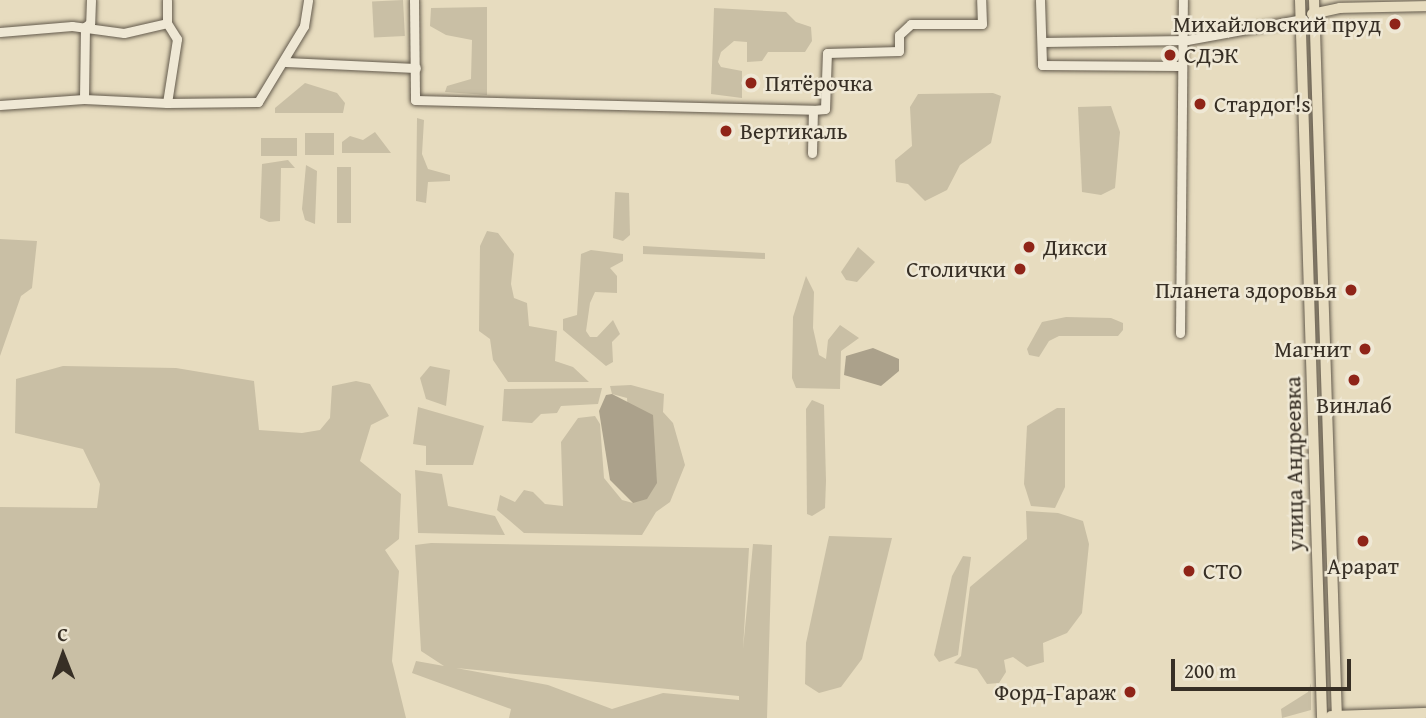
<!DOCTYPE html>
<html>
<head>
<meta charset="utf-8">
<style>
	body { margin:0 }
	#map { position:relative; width:1426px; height:718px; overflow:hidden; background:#e7dcbf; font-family:"Gentium Book Plus",serif }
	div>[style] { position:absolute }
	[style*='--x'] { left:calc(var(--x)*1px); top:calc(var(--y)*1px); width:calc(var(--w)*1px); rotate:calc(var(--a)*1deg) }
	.green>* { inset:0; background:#c9bfa5; transform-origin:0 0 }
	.water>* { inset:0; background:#aba18b }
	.roads { filter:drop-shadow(0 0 2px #635a4c) drop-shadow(0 0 2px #635a4c) }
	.minor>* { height:9px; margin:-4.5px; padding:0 4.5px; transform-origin:4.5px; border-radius:4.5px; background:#efe8d5 }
	.major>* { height:10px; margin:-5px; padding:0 5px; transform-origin:5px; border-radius:5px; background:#e7dcbf }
	.dots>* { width:19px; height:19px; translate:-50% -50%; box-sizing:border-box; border:4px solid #efe8d5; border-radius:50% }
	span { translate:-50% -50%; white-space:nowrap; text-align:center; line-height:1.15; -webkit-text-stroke:5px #efe8d5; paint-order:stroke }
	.poi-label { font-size:23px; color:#372f25 }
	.right { translate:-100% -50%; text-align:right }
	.left { translate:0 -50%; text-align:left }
	.street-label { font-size:23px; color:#372f25 }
	.north { position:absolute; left:28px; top:620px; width:70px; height:70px; -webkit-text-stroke:5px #efe8d5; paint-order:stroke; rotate:359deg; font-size:19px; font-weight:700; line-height:28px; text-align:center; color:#372f25 }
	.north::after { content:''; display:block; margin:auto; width:24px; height:32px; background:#372f25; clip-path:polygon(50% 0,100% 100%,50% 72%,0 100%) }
	.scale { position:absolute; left:1171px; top:659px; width:180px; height:32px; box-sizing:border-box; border:4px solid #372f25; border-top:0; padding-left:9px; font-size:21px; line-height:24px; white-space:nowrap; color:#372f25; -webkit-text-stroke:5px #efe8d5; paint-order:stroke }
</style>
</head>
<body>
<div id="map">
	<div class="green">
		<div style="left:403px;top:0;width:36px;height:31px;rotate:87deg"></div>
		<div style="clip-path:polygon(487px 7px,487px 95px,445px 92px,447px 86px,471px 79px,472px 40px,446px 35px,430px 26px,431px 8px)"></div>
		<div style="clip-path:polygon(714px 8px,786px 12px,796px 22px,811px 27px,812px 41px,805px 52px,768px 52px,762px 61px,747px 62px,747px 42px,734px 41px,721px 52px,718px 62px,721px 67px,742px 71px,742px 98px,711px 94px)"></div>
		<div style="clip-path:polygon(1311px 26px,1320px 346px,1316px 347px,1308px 27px)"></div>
		<div style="clip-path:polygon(305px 83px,337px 93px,345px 103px,343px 113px,275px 113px,275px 108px)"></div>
		<div style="clip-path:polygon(993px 93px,1001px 96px,991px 143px,960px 165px,947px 190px,925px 201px,908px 184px,896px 182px,895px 160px,912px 146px,910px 107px,918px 94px)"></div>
		<div style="clip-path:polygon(1111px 106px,1120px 132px,1115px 188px,1101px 195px,1082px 192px,1078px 107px)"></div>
		<div style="clip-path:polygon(417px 118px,424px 120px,422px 154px,428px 169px,450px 175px,450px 181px,428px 182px,426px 203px,416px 201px)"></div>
		<div style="clip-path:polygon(375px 132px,391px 153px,342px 153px,342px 142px,350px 136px,363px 140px)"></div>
		<div style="left:305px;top:133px;width:29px;height:22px"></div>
		<div style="left:261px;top:138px;width:36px;height:18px"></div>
		<div style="clip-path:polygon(288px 160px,295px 168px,281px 168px,280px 221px,269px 222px,260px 218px,262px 164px)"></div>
		<div style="clip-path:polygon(306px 165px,317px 171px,315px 224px,305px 220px,302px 209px)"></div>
		<div style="left:337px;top:167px;width:14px;height:56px"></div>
		<div style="clip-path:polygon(615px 192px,629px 193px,630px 235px,623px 241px,613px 238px)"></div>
		<div style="clip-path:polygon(487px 231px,498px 233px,514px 254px,511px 284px,514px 298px,527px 303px,529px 326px,557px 331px,555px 361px,573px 367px,589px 382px,508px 382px,493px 360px,490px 339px,479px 331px,480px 246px)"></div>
		<div style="clip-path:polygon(0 239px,37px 241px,32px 288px,21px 296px,0 356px)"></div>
		<div style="clip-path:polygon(643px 246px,765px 253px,765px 259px,643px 254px)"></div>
		<div style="clip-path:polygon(858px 247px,875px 262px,857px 282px,846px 280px,841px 272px)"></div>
		<div style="clip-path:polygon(591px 250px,623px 254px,623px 261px,610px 268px,617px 276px,617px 293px,595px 292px,590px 303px,586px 331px,590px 337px,597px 337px,613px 320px,620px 334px,612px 342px,613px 362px,606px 366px,563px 330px,563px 319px,577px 315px,581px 254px)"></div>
		<div style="clip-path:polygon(806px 276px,814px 292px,813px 328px,819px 355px,826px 359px,828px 340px,840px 325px,859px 338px,841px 351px,840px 389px,796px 388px,792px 378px,793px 317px)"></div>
		<div style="clip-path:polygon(1066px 317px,1111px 318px,1123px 323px,1123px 330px,1118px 336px,1059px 336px,1049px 341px,1039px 357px,1029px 355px,1027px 349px,1042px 322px)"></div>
		<div style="clip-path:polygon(63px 366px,176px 368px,254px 381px,259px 430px,302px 433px,320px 430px,330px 418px,332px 386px,356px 381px,370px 384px,389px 416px,371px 425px,360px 461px,401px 494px,399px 539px,385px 550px,399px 571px,392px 661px,406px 718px,0 718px,0 507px,97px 508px,100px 484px,83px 449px,15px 433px,16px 379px)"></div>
		<div style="clip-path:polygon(430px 366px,450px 370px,446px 406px,426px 399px,420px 378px)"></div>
		<div style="clip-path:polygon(631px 385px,664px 394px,663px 412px,673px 423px,685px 465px,670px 502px,656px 512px,642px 535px,524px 533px,497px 510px,500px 495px,515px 502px,524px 490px,533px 492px,545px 504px,563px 506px,561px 442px,578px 418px,595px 416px,600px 424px,604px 478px,622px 500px,633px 503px,627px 398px,612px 394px,610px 386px)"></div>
		<div style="clip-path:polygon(602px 388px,598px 404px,561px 406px,557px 413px,541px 414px,532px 423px,502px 421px,504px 389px)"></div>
		<div style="clip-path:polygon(812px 400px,824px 405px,826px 481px,825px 508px,812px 516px,807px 514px,806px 409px)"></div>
		<div style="clip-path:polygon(418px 407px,484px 426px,473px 465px,426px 465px,426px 446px,413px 444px)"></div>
		<div style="clip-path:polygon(1057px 408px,1065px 408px,1065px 487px,1055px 508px,1031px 506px,1024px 484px,1027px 426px)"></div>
		<div style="clip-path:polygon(1318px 410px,1322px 410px,1328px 707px,1326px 708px)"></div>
		<div style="clip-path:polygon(415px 470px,442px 474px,448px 506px,495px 516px,505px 535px,418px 533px)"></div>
		<div style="clip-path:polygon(1026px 511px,1058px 513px,1083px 521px,1089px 544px,1082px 613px,1067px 633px,1043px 643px,1044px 662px,1027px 667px,1013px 657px,1004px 660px,1006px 672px,999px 683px,987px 684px,977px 669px,954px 663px,961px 656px,970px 587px,1027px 539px)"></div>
		<div style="clip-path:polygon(829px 536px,892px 538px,862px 659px,841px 687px,819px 693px,805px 684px,806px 643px)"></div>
		<div style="clip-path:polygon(evenodd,431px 543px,749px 548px,743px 649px,753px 544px,772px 545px,767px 718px,509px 718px,511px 709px,412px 673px,416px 661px,444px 666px,421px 651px,415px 545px,431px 543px,456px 668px,739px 696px,739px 700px,663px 693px,612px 709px,548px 685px,456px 668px)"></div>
		<div style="clip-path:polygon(963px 556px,971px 557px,958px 655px,939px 662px,934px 655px,952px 576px)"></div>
		<div style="clip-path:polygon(1311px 683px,1311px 710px,1282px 718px,1281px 709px,1308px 692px)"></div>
	</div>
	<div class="water">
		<div style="clip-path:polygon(873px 348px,899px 359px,899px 371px,881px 386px,844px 375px,846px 356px)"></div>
		<div style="clip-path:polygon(612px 394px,653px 415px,657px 483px,647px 499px,633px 503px,610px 480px,599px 411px,606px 395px)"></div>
	</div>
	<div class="roads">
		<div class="minor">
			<div style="--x:91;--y:0;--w:23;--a:92"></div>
			<div style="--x:90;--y:23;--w:6;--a:141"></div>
			<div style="--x:85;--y:27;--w:72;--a:90.8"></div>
			<div style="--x:84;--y:99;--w:83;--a:2.8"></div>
			<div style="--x:167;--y:103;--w:91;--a:-0.6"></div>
			<div style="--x:258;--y:102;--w:89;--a:-58.8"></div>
			<div style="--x:304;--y:26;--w:26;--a:-81"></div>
			<div style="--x:414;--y:0;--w:100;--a:89.4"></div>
			<div style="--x:415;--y:100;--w:398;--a:1.4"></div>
			<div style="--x:813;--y:110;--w:12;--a:-5"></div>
			<div style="--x:825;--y:109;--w:56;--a:-88"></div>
			<div style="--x:827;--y:53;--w:72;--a:-1.6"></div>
			<div style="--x:899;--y:51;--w:16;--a:-90"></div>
			<div style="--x:899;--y:35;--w:16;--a:-43"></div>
			<div style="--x:911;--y:24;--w:71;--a:0"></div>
			<div style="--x:982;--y:24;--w:24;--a:-92"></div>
			<div style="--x:1040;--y:0;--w:65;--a:88.2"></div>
			<div style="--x:1042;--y:65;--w:137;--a:0.4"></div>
			<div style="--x:0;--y:32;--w:72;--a:-4.8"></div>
			<div style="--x:72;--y:26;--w:52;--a:7.7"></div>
			<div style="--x:124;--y:33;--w:44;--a:-13.1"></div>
			<div style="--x:1043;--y:42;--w:144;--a:-0.8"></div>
			<div style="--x:1187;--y:40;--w:118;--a:-10.3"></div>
			<div style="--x:285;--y:62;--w:131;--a:2.6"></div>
			<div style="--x:167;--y:103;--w:65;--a:-81.1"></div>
			<div style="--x:177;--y:39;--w:19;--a:-122"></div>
			<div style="--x:167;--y:23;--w:23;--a:-90"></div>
			<div style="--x:0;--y:105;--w:84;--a:-4.1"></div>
			<div style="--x:812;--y:153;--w:43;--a:-88.7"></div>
			<div style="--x:1180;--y:333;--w:333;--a:-89.5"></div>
		</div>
		<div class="major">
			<div style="--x:1300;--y:0;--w:718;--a:88.24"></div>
			<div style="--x:1314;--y:0;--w:718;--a:88.17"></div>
			<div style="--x:1312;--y:14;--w:29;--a:-12"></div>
			<div style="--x:1340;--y:8;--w:86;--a:-1.3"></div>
			<div style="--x:1331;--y:716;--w:95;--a:-1.8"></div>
		</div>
	</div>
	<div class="dots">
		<div style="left:1395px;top:24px;background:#8f2418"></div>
		<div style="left:1170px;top:55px;background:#8f2418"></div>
		<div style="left:751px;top:83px;background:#8f2418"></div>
		<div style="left:1200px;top:104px;background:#8f2418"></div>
		<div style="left:726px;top:131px;background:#8f2418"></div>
		<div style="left:1029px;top:247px;background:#8f2418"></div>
		<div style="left:1020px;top:269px;background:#8f2418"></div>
		<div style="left:1351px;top:290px;background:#8f2418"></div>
		<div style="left:1365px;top:349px;background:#8f2418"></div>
		<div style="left:1354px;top:380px;background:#8f2418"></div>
		<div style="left:1363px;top:541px;background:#8f2418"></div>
		<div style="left:1189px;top:571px;background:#8f2418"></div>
		<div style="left:1130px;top:692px;background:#8f2418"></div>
	</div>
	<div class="poi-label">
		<span class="right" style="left:1381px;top:24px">Михайловский пруд</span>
		<span class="left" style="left:1184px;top:55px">СДЭК</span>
		<span class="left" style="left:765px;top:83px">Пятёрочка</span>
		<span class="left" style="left:1214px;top:104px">Стардог!s</span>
		<span class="left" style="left:740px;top:131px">Вертикаль</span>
		<span class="left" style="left:1043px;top:247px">Дикси</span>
		<span class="right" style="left:1006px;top:269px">Столички</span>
		<span class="right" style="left:1337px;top:290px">Планета здоровья</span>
		<span class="right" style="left:1351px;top:349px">Магнит</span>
		<span style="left:1354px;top:405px">Винлаб</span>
		<span style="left:1363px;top:566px">Арарат</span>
		<span class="left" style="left:1203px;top:571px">СТО</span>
		<span class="right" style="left:1116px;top:692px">Форд-Гараж</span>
	</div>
	<div class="street-label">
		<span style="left:1294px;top:464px;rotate:-91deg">улица Андреевка</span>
	</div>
	<div class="north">С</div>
	<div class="scale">200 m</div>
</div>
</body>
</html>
